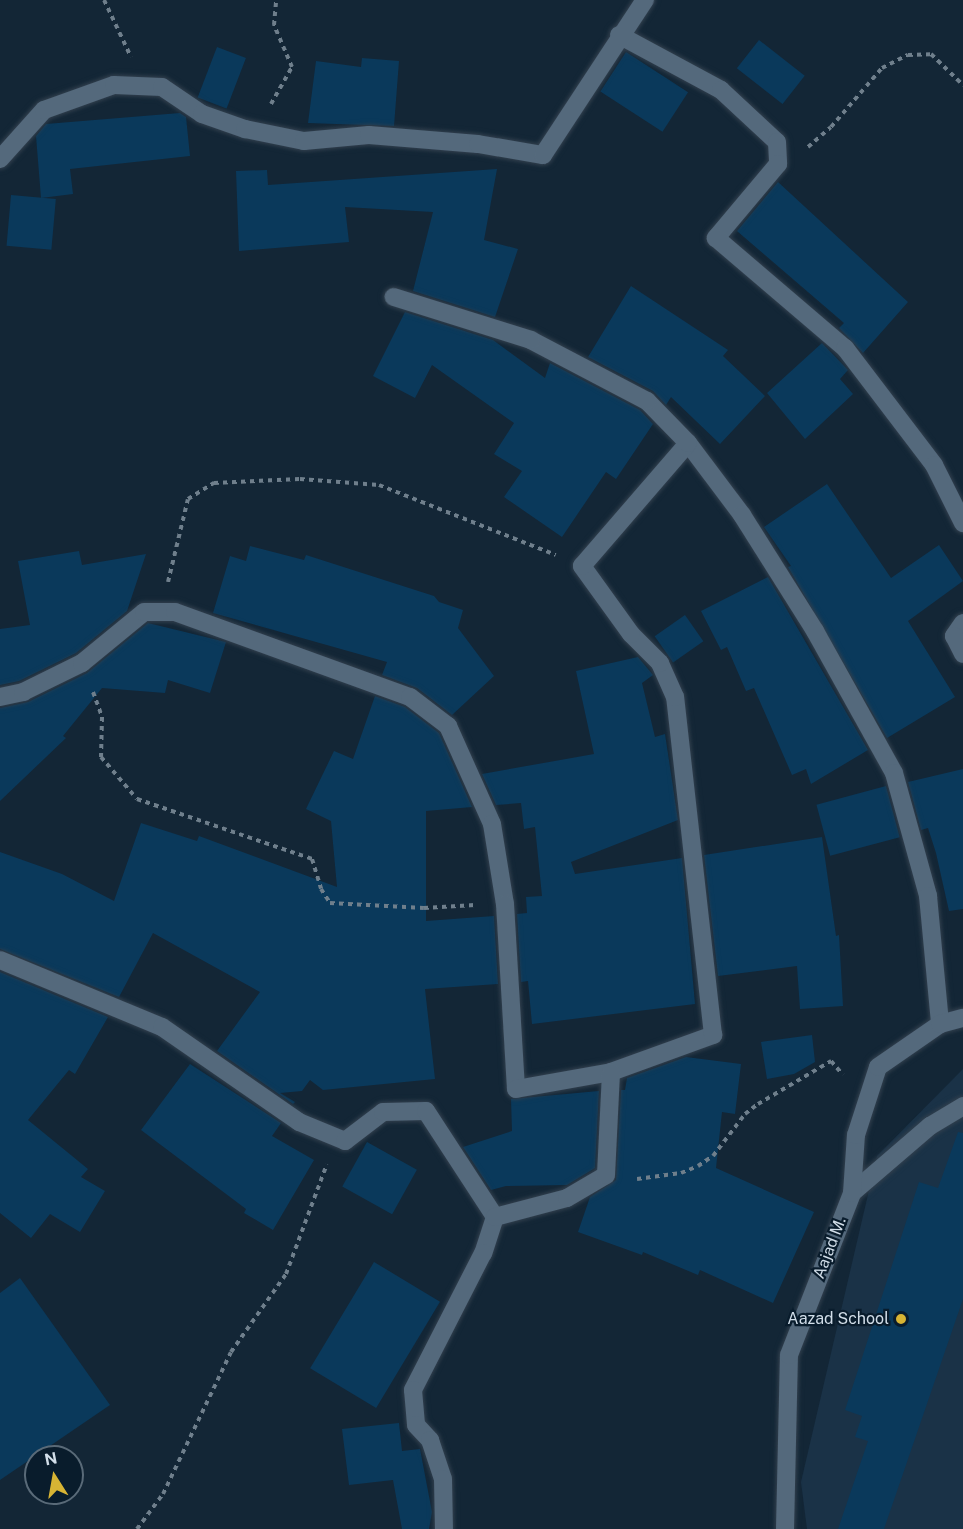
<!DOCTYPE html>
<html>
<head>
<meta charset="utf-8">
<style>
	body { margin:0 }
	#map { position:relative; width:963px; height:1529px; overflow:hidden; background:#132636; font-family:"Public Sans",sans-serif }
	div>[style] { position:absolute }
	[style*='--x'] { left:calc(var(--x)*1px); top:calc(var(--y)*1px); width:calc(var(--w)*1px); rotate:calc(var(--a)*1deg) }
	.built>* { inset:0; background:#1a3247 }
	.building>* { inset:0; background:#0a395b; transform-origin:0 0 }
	.path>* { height:4px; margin-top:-2px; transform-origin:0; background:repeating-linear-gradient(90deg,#6f7f8c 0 4.5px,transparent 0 9px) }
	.roads { filter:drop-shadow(0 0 2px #32404e) drop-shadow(0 0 2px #32404e) }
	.lane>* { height:18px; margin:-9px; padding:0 9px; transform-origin:9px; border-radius:9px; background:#54697c }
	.street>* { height:18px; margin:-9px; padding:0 9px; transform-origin:9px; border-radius:9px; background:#54697c }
	.dots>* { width:16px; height:16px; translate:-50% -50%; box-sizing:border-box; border:3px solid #091c2c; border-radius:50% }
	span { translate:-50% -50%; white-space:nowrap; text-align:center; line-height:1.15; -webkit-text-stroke:4.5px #091c2c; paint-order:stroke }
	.street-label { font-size:16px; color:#d2dee9 }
	.poi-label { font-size:16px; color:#d2dee9 }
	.right { translate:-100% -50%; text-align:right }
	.north { position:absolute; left:24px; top:1445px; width:60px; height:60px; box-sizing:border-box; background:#091c2c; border:2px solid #596a78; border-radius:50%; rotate:349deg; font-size:16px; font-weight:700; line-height:24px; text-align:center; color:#d2dee9 }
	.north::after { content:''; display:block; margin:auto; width:21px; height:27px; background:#d7b434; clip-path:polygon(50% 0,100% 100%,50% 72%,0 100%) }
</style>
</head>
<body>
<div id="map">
	<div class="built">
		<div style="clip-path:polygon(963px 1069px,963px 1529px,807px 1529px,801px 1482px,877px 1156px)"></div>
	</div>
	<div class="building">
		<div style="left:759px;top:40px;width:58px;height:36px;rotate:38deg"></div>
		<div style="left:217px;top:47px;width:31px;height:54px;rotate:21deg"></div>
		<div style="left:626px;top:52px;width:74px;height:47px;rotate:33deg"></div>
		<div style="clip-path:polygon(362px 58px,399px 61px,394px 126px,308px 123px,316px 61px,361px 67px)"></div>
		<div style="clip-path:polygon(180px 113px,186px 117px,190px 156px,70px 169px,73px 194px,41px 198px,36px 136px,46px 124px)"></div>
		<div style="clip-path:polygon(497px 169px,484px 240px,518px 249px,495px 317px,413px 291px,433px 212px,345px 207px,349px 242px,239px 251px,236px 171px,267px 170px,268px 185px)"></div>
		<div style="clip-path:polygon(778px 182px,908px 302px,863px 353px,839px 328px,844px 323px,737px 231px)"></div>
		<div style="left:11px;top:195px;width:45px;height:51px;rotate:5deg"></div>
		<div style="clip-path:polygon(631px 286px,728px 350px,723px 356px,765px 396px,720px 444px,671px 397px,666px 405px,653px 391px,588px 357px)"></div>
		<div style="clip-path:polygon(405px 312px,493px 340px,545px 378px,550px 363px,640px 410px,653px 424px,616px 479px,606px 472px,562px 537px,504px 497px,522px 471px,494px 454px,514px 423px,432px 365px,415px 398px,373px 376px)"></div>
		<div style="clip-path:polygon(822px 343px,848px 370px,840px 379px,853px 394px,805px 439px,767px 393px)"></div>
		<div style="clip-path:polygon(827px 484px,891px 578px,939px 545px,963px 581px,908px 621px,955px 697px,887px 738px,788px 567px,791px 566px,764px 527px)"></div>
		<div style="clip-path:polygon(250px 546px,304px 560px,306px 555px,434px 596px,439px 602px,463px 610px,458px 628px,494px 676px,452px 715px,417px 688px,382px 675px,387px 662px,213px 613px,230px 556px,246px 561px)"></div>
		<div style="clip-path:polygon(79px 551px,82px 565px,146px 554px,127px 611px,76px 653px,19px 681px,0 685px,0 629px,30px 625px,18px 561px)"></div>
		<div style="clip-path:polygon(768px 577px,868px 750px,811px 784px,806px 769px,792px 775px,754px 688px,746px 691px,727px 647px,721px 650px,701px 611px)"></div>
		<div style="left:685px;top:615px;width:32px;height:37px;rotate:55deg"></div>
		<div style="clip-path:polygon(148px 623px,226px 642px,210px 693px,168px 680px,165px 693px,102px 688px,63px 736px,66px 738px,0 801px,0 708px,28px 702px,87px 673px)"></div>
		<div style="clip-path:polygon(638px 657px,653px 675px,642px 683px,655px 737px,665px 734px,678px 820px,571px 862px,575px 874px,682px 858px,695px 1004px,532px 1024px,528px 981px,521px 982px,517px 914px,527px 913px,526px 897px,542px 896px,535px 827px,524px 829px,521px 803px,496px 805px,482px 774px,594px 754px,576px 671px)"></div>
		<div style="clip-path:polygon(375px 696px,405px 707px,439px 733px,472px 807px,426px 811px,426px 921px,494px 916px,498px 984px,425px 989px,435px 1079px,323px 1090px,310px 1080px,302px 1091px,280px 1093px,295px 1102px,293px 1104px,217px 1051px,260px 992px,153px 933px,119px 997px,0 949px,0 852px,62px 874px,114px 901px,141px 823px,197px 841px,199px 836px,337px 887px,331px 821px,306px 809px,334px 751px,353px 759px)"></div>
		<div style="clip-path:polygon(963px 769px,963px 909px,949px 911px,936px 853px,928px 828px,921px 830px,908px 782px)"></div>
		<div style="left:886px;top:786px;width:53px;height:72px;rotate:75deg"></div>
		<div style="clip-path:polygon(822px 837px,836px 936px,839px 935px,843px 1006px,800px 1009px,797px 966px,718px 976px,704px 855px)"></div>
		<div style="clip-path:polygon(0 972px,108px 1017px,75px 1074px,69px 1070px,28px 1120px,88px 1169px,81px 1177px,105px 1191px,80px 1232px,50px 1214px,31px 1238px,0 1213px)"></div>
		<div style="clip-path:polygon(812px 1035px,815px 1062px,794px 1074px,767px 1079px,761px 1042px)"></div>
		<div style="clip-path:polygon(686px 1057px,741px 1064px,735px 1114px,722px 1112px,716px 1168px,814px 1212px,773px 1303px,700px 1270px,698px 1275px,643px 1252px,642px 1255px,578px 1232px,590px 1197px,616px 1180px,621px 1090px,625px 1090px,627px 1078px)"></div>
		<div style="clip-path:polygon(190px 1064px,281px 1123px,272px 1136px,314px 1160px,273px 1230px,244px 1213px,246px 1209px,141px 1130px)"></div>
		<div style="clip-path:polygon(599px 1091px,595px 1168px,567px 1185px,506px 1186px,491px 1190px,463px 1147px,512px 1131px,511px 1099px)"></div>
		<div style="clip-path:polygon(958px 1132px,963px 1133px,963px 1299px,884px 1529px,838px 1529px,868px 1441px,855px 1437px,862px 1416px,845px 1410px,919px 1182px,938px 1188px)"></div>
		<div style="left:367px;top:1142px;width:57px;height:51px;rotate:29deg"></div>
		<div style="left:374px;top:1262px;width:77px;height:124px;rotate:31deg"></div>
		<div style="clip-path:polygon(20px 1278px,110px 1405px,0 1480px,0 1293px)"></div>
		<div style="clip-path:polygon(399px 1423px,402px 1451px,420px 1449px,432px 1512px,429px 1529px,402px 1529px,393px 1480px,349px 1485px,342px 1429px)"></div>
	</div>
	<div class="path">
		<div style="--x:104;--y:0;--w:63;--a:64.7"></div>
		<div style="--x:271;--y:104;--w:43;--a:-60.4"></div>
		<div style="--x:292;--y:67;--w:46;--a:-113.2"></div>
		<div style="--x:274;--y:25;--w:25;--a:-85"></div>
		<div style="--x:808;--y:147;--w:30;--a:-41"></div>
		<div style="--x:831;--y:127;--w:78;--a:-49.2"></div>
		<div style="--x:882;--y:68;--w:29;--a:-27"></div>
		<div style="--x:908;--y:55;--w:23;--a:-2"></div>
		<div style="--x:931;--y:54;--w:45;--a:44.1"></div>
		<div style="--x:168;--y:582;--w:85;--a:-76.5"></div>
		<div style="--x:188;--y:499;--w:31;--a:-32"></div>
		<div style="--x:214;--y:483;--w:86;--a:-2.7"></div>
		<div style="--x:300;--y:479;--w:79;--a:4.3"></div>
		<div style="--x:379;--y:485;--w:190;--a:21.6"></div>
		<div style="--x:93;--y:692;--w:27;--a:70"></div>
		<div style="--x:102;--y:717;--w:40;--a:91.4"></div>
		<div style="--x:101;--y:757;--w:55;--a:49.4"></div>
		<div style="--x:137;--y:799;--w:185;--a:18.9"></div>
		<div style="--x:312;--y:859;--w:31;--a:73"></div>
		<div style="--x:321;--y:889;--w:17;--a:57"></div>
		<div style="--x:330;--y:903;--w:94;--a:3"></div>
		<div style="--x:424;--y:908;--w:51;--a:-3.4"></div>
		<div style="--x:637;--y:1179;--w:44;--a:-7.8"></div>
		<div style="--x:681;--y:1173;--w:18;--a:-22"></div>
		<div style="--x:698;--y:1166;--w:18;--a:-34"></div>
		<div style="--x:713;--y:1156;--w:53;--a:-52.7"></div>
		<div style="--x:745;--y:1114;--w:16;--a:-38"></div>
		<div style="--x:758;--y:1104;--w:85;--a:-30.5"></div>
		<div style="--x:831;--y:1061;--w:18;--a:49"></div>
		<div style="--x:137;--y:1529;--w:44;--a:-53.4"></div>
		<div style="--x:163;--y:1494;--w:157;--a:-64.4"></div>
		<div style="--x:231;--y:1352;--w:95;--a:-54.8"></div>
		<div style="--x:286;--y:1274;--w:117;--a:-69.6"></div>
	</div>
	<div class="roads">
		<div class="lane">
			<div style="--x:852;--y:1193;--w:103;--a:-40.7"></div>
			<div style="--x:930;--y:1126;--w:39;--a:-31"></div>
		</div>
		<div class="street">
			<div style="--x:619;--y:35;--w:116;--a:28.3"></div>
			<div style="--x:721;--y:90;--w:76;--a:42.9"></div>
			<div style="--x:777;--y:142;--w:22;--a:87"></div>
			<div style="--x:778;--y:164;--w:97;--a:130"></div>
			<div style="--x:716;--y:238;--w:170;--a:40.5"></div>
			<div style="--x:845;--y:348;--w:147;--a:52.7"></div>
			<div style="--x:934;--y:465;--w:65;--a:63.4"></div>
			<div style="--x:0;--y:159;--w:66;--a:-48.1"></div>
			<div style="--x:44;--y:110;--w:74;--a:-19.7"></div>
			<div style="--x:114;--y:85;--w:48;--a:2.4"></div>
			<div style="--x:162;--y:87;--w:48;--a:34"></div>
			<div style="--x:202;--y:114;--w:46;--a:19.2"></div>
			<div style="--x:245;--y:129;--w:60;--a:11.5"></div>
			<div style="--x:304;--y:141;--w:65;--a:-5.3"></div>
			<div style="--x:369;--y:135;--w:109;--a:4.7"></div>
			<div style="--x:478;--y:144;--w:66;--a:9.6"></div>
			<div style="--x:543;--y:155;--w:186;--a:-56.7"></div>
			<div style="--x:688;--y:443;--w:90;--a:53.1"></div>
			<div style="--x:742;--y:515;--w:137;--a:57.8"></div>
			<div style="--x:815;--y:631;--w:162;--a:60.9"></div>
			<div style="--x:894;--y:773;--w:128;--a:74.5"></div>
			<div style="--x:928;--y:896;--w:129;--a:84.6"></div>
			<div style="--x:963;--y:623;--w:16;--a:125"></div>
			<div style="--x:954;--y:636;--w:20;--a:63"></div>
			<div style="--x:0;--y:697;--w:24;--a:-12"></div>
			<div style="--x:23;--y:692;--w:66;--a:-26.2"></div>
			<div style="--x:82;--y:663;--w:80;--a:-39.4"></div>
			<div style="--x:144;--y:612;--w:31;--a:0"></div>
			<div style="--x:175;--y:612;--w:250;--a:19.9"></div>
			<div style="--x:410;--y:697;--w:48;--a:37.3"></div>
			<div style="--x:448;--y:726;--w:107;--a:65.8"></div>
			<div style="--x:492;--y:824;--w:81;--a:80.8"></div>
			<div style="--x:505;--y:904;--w:185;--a:86.6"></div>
			<div style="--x:516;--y:1089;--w:97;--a:-10.1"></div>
			<div style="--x:611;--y:1072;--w:109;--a:-19.9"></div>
			<div style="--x:713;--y:1035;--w:340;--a:-96.4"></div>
			<div style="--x:675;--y:697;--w:37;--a:-114"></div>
			<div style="--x:660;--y:663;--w:41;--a:-135"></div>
			<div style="--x:631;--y:634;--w:84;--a:-125.8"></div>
			<div style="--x:582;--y:566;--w:162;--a:-49.2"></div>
			<div style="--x:688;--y:443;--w:59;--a:-134.3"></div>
			<div style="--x:647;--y:401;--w:131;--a:-152.3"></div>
			<div style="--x:531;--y:340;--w:144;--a:-162.6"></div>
			<div style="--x:0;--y:960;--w:175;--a:22.5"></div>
			<div style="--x:162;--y:1027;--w:167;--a:34.7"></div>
			<div style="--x:299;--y:1122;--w:50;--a:22.4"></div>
			<div style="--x:345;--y:1141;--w:48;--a:-37.3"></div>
			<div style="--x:383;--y:1112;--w:43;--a:-1.3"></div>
			<div style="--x:426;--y:1111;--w:126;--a:56.9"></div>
			<div style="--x:495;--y:1217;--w:38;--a:108"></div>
			<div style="--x:483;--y:1253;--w:154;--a:117.1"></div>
			<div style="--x:413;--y:1390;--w:35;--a:85"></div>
			<div style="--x:416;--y:1425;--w:21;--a:47"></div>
			<div style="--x:430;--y:1440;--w:41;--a:71.6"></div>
			<div style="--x:443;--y:1479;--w:50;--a:88.9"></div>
			<div style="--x:495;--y:1217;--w:74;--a:-14.8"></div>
			<div style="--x:567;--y:1198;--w:45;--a:-30.5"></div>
			<div style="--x:606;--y:1175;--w:103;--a:-87.2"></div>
			<div style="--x:785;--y:1529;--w:174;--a:-88.7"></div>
			<div style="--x:789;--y:1355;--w:174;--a:-68.7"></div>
			<div style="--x:852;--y:1193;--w:58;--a:-86.1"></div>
			<div style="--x:856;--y:1135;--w:71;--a:-72.1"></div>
			<div style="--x:878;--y:1067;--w:75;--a:-34.7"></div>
			<div style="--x:940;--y:1024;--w:24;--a:-15"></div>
		</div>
	</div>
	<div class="dots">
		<div style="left:901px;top:1319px;background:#d7b434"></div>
	</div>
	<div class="street-label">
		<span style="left:830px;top:1248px;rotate:-69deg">Aajad M.</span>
	</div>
	<div class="poi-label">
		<span class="right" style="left:889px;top:1319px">Aazad School</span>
	</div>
	<div class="north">N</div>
</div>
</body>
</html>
